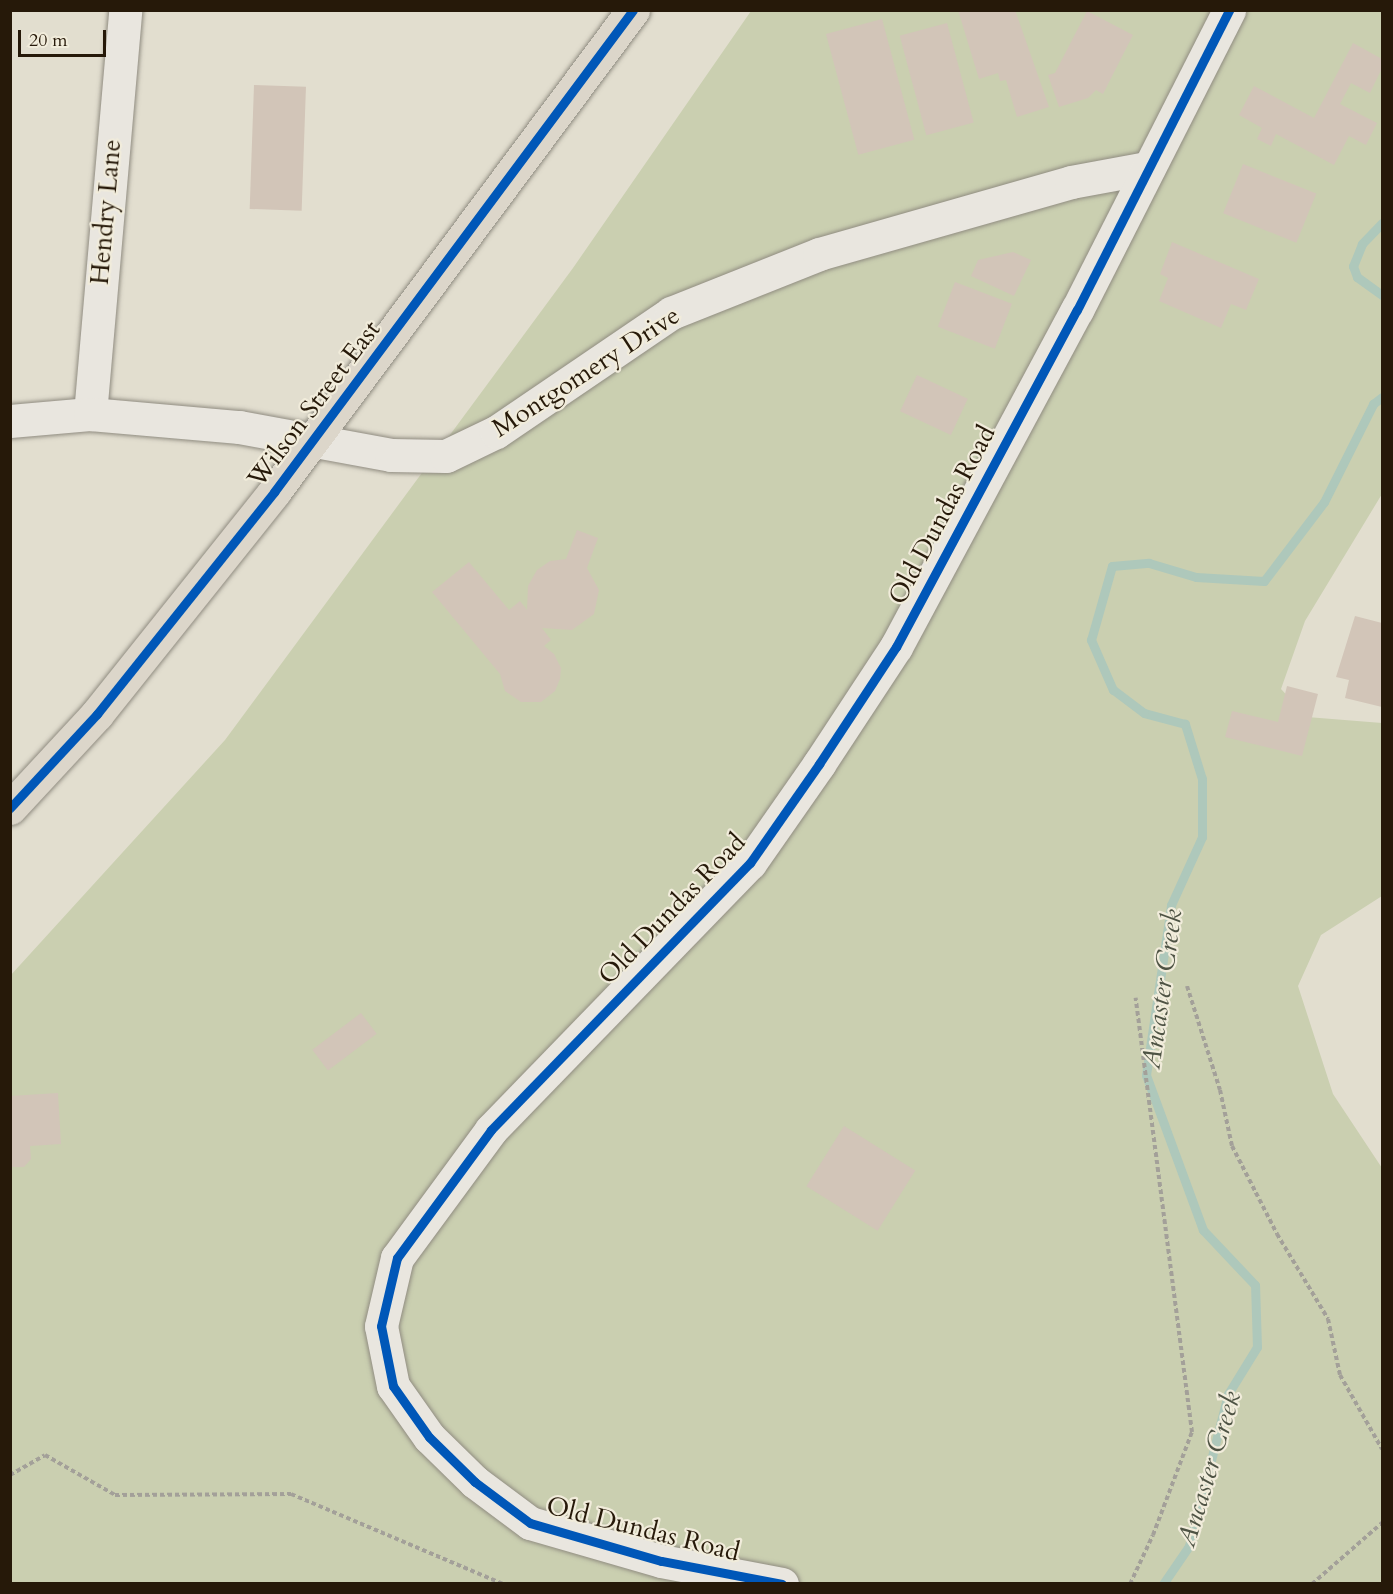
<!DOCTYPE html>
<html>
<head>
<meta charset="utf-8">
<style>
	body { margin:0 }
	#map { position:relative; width:1393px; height:1594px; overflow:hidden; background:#e2decf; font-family:Cardo,serif }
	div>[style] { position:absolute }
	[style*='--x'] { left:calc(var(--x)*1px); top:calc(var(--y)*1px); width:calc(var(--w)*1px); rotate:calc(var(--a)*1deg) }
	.green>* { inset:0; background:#cacfb0 }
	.stream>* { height:9px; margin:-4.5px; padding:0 4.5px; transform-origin:4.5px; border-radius:4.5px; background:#aec8bb }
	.building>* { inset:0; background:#d2c5b8; transform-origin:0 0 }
	.path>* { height:4px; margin-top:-2px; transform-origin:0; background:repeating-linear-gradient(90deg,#a3a099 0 4.5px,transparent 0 7.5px) }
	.roads { filter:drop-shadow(0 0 2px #908c81) drop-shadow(0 0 2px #908c81) }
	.minor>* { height:33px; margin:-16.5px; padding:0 16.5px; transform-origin:16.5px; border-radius:16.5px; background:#e9e6df }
	.major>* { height:33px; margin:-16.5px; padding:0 16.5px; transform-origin:16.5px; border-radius:16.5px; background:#dcd6ca }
	.cycleway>* { height:9px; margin:-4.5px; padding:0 4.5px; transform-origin:4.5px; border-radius:4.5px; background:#0057b8 }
	span { translate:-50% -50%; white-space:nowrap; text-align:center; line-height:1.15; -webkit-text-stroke:4.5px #f1ecdb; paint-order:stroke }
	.street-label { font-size:26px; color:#261909 }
	.water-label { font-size:27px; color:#4e5344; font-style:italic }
	.frame { position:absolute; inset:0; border:12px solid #261909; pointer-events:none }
	.scale { position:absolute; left:18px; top:30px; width:88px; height:27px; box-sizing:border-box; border:3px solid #261909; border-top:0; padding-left:8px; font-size:18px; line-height:21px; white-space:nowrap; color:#261909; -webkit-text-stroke:4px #f1ecdb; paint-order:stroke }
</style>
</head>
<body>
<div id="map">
	<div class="green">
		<div style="clip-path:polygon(751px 11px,1382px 11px,1382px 494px,1305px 621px,1281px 689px,1307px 717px,1382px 723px,1382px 896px,1321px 935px,1298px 986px,1333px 1094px,1382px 1168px,1382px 1583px,11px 1583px,10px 976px,225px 740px,573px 268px)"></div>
	</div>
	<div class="stream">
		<div style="--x:1382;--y:223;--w:29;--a:134"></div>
		<div style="--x:1362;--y:244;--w:24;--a:112"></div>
		<div style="--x:1353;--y:266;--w:12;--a:70"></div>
		<div style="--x:1357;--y:277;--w:31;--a:36"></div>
		<div style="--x:1163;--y:1584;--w:46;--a:-55.6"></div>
		<div style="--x:1189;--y:1546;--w:157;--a:-75.6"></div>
		<div style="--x:1228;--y:1394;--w:55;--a:-58.3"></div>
		<div style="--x:1257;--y:1347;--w:62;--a:-91.8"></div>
		<div style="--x:1255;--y:1285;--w:76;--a:-133.4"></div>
		<div style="--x:1203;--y:1230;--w:165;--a:-110.2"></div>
		<div style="--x:1146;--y:1075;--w:172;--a:-81.6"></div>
		<div style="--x:1171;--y:905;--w:75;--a:-65.5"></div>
		<div style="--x:1202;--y:837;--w:58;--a:-90"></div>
		<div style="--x:1202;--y:779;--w:58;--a:-107.2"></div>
		<div style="--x:1185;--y:724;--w:42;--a:-165"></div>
		<div style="--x:1144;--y:713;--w:39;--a:-143"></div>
		<div style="--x:1113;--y:690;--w:55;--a:-113.7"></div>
		<div style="--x:1091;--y:640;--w:77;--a:-74.2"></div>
		<div style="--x:1112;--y:566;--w:37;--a:-5"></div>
		<div style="--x:1149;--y:563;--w:49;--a:16.6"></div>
		<div style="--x:1196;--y:577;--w:68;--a:3.4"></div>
		<div style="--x:1264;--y:581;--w:99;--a:-52.8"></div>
		<div style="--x:1324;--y:502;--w:110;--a:-63.4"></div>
		<div style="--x:1373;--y:404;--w:11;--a:-38"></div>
	</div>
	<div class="building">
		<div style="clip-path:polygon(958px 10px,1015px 10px,1049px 107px,1017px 117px,1006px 80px,1000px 81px,998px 73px,979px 79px)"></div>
		<div style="clip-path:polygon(1087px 11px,1133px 35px,1103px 94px,1096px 90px,1088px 98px,1059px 107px,1048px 75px,1055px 73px)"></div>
		<div style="left:882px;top:19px;width:125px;height:58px;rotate:75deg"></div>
		<div style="left:947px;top:23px;width:103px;height:49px;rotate:75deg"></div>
		<div style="clip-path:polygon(1353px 43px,1382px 59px,1382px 68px,1370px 93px,1351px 83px,1340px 104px,1377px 123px,1366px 145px,1349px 136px,1334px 165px,1276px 134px,1271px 146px,1257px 139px,1262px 128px,1239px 115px,1254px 86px,1314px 118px)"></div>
		<div style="left:254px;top:85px;width:52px;height:124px;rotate:2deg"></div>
		<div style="left:1243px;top:164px;width:79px;height:53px;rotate:22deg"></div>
		<div style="clip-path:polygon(1172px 242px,1259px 279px,1246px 310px,1231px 304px,1221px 328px,1159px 301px,1168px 278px,1160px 274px)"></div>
		<div style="clip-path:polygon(1013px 252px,1031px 260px,1014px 296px,971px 276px,978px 260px)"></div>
		<div style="left:955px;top:282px;width:61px;height:48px;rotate:21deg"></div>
		<div style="left:917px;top:375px;width:56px;height:40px;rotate:25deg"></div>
		<div style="clip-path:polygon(577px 530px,598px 538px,587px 568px,599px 590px,594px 614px,572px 630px,542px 628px,551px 640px,544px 646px,554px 654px,561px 668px,560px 679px,555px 691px,541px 702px,521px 702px,505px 691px,500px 674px,432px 592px,469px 562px,509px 610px,520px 601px,527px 610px,528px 586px,537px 570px,550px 561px,566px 559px)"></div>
		<div style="clip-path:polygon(1355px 616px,1382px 623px,1382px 707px,1345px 698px,1349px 680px,1336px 677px)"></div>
		<div style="clip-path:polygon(1287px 686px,1318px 694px,1302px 756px,1225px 737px,1232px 711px,1278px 722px)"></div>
		<div style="left:361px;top:1013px;width:26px;height:61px;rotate:53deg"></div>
		<div style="clip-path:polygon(58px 1093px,61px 1144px,30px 1146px,31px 1159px,24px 1167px,10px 1167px,10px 1096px)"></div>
		<div style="left:844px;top:1126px;width:84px;height:71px;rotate:32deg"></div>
	</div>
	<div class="path">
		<div style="--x:1187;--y:986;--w:109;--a:72.4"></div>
		<div style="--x:1220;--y:1090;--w:57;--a:77.9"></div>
		<div style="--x:1232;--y:1146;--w:99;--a:62.9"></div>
		<div style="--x:1277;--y:1234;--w:99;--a:59"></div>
		<div style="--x:1328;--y:1319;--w:57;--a:77.9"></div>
		<div style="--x:1340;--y:1375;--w:85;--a:60.4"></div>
		<div style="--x:10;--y:1475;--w:40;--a:-29.7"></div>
		<div style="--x:45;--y:1455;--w:81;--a:29.7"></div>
		<div style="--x:115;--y:1495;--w:176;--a:-0.3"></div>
		<div style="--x:291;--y:1494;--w:230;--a:23"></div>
		<div style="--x:1130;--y:1584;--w:54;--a:-64.9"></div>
		<div style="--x:1153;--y:1535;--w:110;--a:-69.3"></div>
		<div style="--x:1192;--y:1432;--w:438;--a:-97.4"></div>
		<div style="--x:1312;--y:1584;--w:93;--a:-41.1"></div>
	</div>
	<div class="roads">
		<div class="minor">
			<div style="--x:90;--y:414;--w:406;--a:-85"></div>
			<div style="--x:10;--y:421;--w:80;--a:-5"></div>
			<div style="--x:90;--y:414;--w:150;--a:5"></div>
			<div style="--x:239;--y:427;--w:155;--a:10.4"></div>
			<div style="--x:391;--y:455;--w:55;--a:1"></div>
			<div style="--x:446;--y:456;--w:55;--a:-25.6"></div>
			<div style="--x:496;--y:432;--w:212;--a:-34.2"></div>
			<div style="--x:671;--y:313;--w:159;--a:-21.7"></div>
			<div style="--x:819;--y:254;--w:262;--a:-15.9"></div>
			<div style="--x:1071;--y:182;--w:77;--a:-10.4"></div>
			<div style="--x:782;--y:1584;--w:123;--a:-169.2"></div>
			<div style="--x:661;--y:1561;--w:136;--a:-163.8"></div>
			<div style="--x:530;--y:1523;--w:69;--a:-143.3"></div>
			<div style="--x:475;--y:1482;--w:64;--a:-135.6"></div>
			<div style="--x:429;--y:1437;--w:62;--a:-125.2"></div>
			<div style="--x:393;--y:1386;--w:61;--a:-101.3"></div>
			<div style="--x:381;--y:1326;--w:70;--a:-76.8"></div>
			<div style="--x:397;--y:1258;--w:159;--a:-53.7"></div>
			<div style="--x:491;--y:1130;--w:372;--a:-45.9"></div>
			<div style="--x:750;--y:863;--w:121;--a:-55.1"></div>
			<div style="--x:819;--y:764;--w:140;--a:-56.7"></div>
			<div style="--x:896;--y:647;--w:383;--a:-61.8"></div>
			<div style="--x:1077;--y:310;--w:336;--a:-63.1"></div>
		</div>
		<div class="major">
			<div style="--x:10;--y:808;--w:128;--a:-47.2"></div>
			<div style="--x:97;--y:714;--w:284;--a:-51.4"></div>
			<div style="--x:274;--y:492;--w:601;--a:-53.32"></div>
		</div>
	</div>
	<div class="cycleway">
		<div style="--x:10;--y:808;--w:128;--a:-47.2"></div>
		<div style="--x:97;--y:714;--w:284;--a:-51.4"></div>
		<div style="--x:274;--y:492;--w:601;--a:-53.32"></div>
		<div style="--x:782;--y:1584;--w:123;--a:-169.2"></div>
		<div style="--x:661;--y:1561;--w:136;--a:-163.8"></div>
		<div style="--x:530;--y:1523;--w:69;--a:-143.3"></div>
		<div style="--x:475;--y:1482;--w:64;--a:-135.6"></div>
		<div style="--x:429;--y:1437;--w:62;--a:-125.2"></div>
		<div style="--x:393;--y:1386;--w:61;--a:-101.3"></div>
		<div style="--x:381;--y:1326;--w:70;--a:-76.8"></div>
		<div style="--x:397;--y:1258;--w:159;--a:-53.7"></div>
		<div style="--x:491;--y:1130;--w:372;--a:-45.9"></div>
		<div style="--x:750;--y:863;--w:121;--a:-55.1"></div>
		<div style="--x:819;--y:764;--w:140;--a:-56.7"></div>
		<div style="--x:896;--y:647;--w:383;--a:-61.8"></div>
		<div style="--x:1077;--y:310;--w:336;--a:-63.1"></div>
	</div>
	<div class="street-label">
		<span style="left:106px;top:212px;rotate:-85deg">Hendry Lane</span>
		<span style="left:586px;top:372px;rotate:-33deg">Montgomery Drive</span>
		<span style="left:314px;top:404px;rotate:-53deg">Wilson Street East</span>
		<span style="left:942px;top:515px;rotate:-62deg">Old Dundas Road</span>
		<span style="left:672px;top:909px;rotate:-46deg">Old Dundas Road</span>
		<span style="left:643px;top:1529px;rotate:14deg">Old Dundas Road</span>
	</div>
	<div class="water-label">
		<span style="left:1162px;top:989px;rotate:-82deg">Ancaster Creek</span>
		<span style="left:1209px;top:1469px;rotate:-73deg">Ancaster Creek</span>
	</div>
	<div class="frame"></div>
	<div class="scale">20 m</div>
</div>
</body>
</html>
